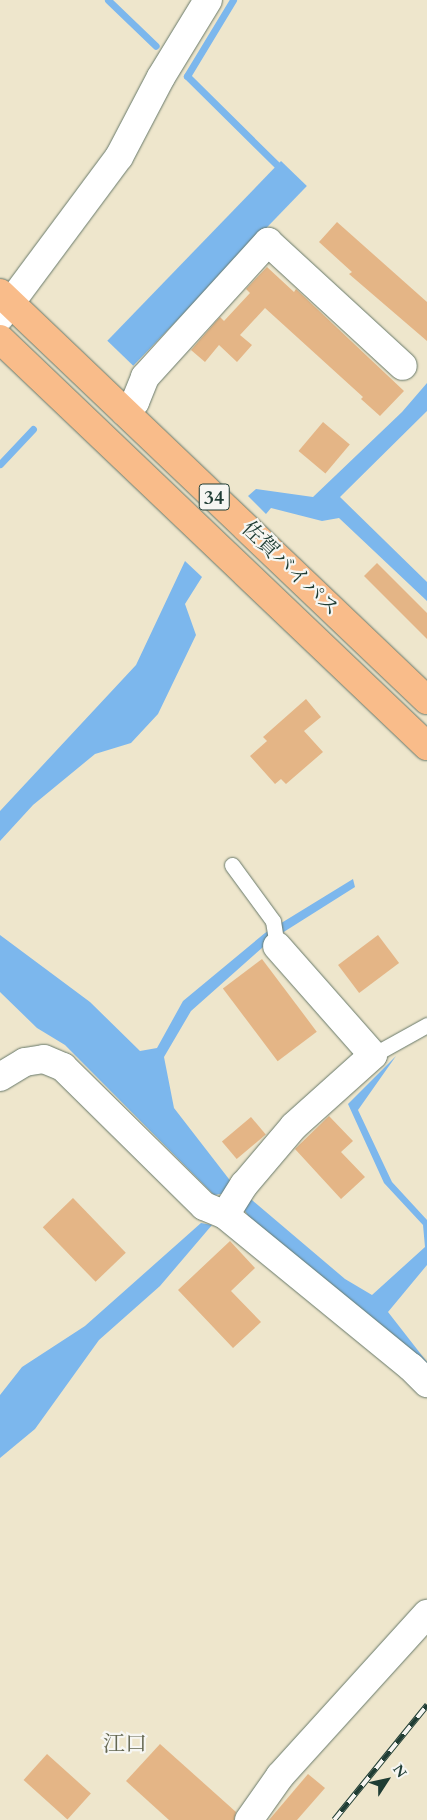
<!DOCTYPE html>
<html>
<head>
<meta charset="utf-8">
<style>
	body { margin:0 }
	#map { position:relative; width:427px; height:1820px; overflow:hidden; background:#eee6cc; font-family:Cardo,"Noto Serif JP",serif }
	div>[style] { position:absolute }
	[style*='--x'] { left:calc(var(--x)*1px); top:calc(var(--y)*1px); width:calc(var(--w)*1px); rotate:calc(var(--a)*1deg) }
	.water>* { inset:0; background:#7cb7ed; transform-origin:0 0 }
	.stream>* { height:7px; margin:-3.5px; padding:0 3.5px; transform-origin:3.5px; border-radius:3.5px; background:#7cb7ed }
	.building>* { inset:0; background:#e4b586; transform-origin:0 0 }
	.roads { filter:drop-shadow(0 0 1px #677869) drop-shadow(0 0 1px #677869) }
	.lane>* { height:15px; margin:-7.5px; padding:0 7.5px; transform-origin:7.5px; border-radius:7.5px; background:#fff }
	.street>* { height:28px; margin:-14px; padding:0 14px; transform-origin:14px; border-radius:14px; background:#fff }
	.highway>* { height:28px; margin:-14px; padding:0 14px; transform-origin:14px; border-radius:14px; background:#f9bc8a }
	.rail>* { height:5.5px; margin-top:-2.75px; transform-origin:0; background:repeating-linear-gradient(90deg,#f6f6f2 0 11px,#1f3d34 0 22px); box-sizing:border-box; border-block:1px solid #1f3d34 }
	span { translate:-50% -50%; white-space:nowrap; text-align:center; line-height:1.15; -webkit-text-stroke:4.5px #f6f6f2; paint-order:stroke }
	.shield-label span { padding:1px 4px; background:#f6f6f2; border:1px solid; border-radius:4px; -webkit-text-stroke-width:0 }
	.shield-label { font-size:20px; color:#1f3d34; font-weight:700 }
	.street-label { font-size:21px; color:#1f3d34 }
	.neighbourhood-label { font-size:22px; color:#646751 }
	.north { position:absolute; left:362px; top:1755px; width:50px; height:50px; -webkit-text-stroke:4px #f6f6f2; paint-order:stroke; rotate:55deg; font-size:14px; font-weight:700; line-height:20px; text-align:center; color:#1f3d34 }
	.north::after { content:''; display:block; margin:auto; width:18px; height:22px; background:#1f3d34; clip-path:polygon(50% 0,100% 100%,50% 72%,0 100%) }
</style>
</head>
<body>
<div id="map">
	<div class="water">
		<div style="left:281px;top:161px;width:36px;height:250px;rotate:44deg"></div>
		<div style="clip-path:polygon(427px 383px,427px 411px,340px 497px,427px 582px,427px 601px,339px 518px,322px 521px,271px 508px,266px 514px,248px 496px,256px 489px,313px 497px,402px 412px)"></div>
		<div style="clip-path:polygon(185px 561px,202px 577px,185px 604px,196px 635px,158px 714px,131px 743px,95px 754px,33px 805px,0 841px,0 811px,136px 665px)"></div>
		<div style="clip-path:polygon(353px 879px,355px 887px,271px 940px,191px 1011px,164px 1057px,174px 1108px,232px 1183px,345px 1279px,372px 1295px,425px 1247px,423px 1225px,384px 1183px,348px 1104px,396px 1056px,358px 1110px,392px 1182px,427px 1220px,427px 1265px,388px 1312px,427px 1362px,427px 1372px,256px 1230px,240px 1202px,228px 1193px,214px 1195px,65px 1045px,37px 1028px,0 992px,0 935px,90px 1002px,140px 1051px,157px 1048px,183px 1001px,265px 933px)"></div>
		<div style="clip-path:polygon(201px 1223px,212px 1225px,160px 1286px,99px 1340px,35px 1429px,0 1458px,0 1395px,22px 1367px,85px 1326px)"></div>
	</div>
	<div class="stream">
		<div style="--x:108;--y:0;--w:66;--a:43.8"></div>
		<div style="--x:233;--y:0;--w:89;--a:121.2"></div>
		<div style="--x:187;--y:76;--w:127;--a:44.7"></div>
		<div style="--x:0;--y:464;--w:48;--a:-46.7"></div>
	</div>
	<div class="building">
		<div style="clip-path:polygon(337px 222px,427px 302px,427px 341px,349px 274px,352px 272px,319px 242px)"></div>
		<div style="clip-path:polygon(267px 267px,294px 292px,296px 289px,404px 391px,380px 416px,361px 399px,363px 397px,265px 308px,240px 335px,252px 345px,237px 362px,219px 345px,205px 362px,191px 350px,220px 317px,224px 321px,250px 293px,246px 289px)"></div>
		<div style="left:323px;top:422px;width:35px;height:38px;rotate:40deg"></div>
		<div style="clip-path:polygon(377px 563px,427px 613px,427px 639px,364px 576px)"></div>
		<div style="clip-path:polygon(306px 699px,321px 717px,304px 731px,323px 752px,286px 784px,281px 779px,275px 784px,250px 756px,267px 741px,263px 737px)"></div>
		<div style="left:378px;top:935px;width:35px;height:50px;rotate:53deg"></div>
		<div style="left:262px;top:959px;width:91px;height:49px;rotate:53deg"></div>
		<div style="clip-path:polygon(329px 1116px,353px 1141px,341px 1152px,365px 1177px,341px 1199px,295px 1149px)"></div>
		<div style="left:251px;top:1117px;width:23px;height:38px;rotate:50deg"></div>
		<div style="left:73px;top:1198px;width:76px;height:42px;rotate:46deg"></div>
		<div style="clip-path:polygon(230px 1241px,255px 1268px,231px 1291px,261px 1322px,233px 1348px,178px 1290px)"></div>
		<div style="clip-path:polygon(160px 1744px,236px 1812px,234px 1820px,169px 1820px,126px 1781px)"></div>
		<div style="left:47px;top:1754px;width:59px;height:35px;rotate:42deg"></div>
		<div style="clip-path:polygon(308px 1774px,325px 1788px,297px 1820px,269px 1820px)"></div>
	</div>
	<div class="roads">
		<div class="lane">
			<div style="--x:232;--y:865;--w:69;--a:53.8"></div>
			<div style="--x:273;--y:921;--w:25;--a:81"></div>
			<div style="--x:373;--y:1055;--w:62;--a:-29.1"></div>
		</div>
		<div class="street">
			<div style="--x:0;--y:317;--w:199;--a:-53.4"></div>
			<div style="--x:119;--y:157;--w:90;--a:-62.3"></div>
			<div style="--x:161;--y:77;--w:90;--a:-58.6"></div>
			<div style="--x:125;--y:412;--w:14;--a:-45"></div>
			<div style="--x:135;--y:402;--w:27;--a:-68"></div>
			<div style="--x:145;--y:377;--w:183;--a:-47.7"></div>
			<div style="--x:268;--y:242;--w:183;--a:42.6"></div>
			<div style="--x:0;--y:1077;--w:29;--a:-31"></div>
			<div style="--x:25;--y:1062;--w:19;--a:-9"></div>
			<div style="--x:44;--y:1059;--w:21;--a:23"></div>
			<div style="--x:63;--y:1067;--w:198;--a:44.6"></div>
			<div style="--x:204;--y:1206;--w:23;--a:23"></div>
			<div style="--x:225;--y:1215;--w:240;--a:39.3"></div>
			<div style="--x:411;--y:1367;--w:23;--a:45"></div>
			<div style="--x:225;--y:1215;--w:36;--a:-58"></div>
			<div style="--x:244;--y:1185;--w:77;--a:-49.7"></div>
			<div style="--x:294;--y:1126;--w:106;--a:-41.9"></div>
			<div style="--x:373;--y:1055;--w:145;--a:-131.4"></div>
			<div style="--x:249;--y:1820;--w:54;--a:-54.8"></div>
			<div style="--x:280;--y:1776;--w:219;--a:-47.8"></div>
		</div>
		<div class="highway">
			<div style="--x:0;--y:293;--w:590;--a:43.63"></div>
			<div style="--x:0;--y:339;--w:590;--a:43.63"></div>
		</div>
	</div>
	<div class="rail">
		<div style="--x:334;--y:1820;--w:148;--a:-51"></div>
	</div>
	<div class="shield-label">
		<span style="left:214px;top:497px">34</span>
	</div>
	<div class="street-label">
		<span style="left:290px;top:569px;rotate:44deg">佐賀バイパス</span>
	</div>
	<div class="neighbourhood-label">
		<span style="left:125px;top:1745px">江口</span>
	</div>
	<div class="north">N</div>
</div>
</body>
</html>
